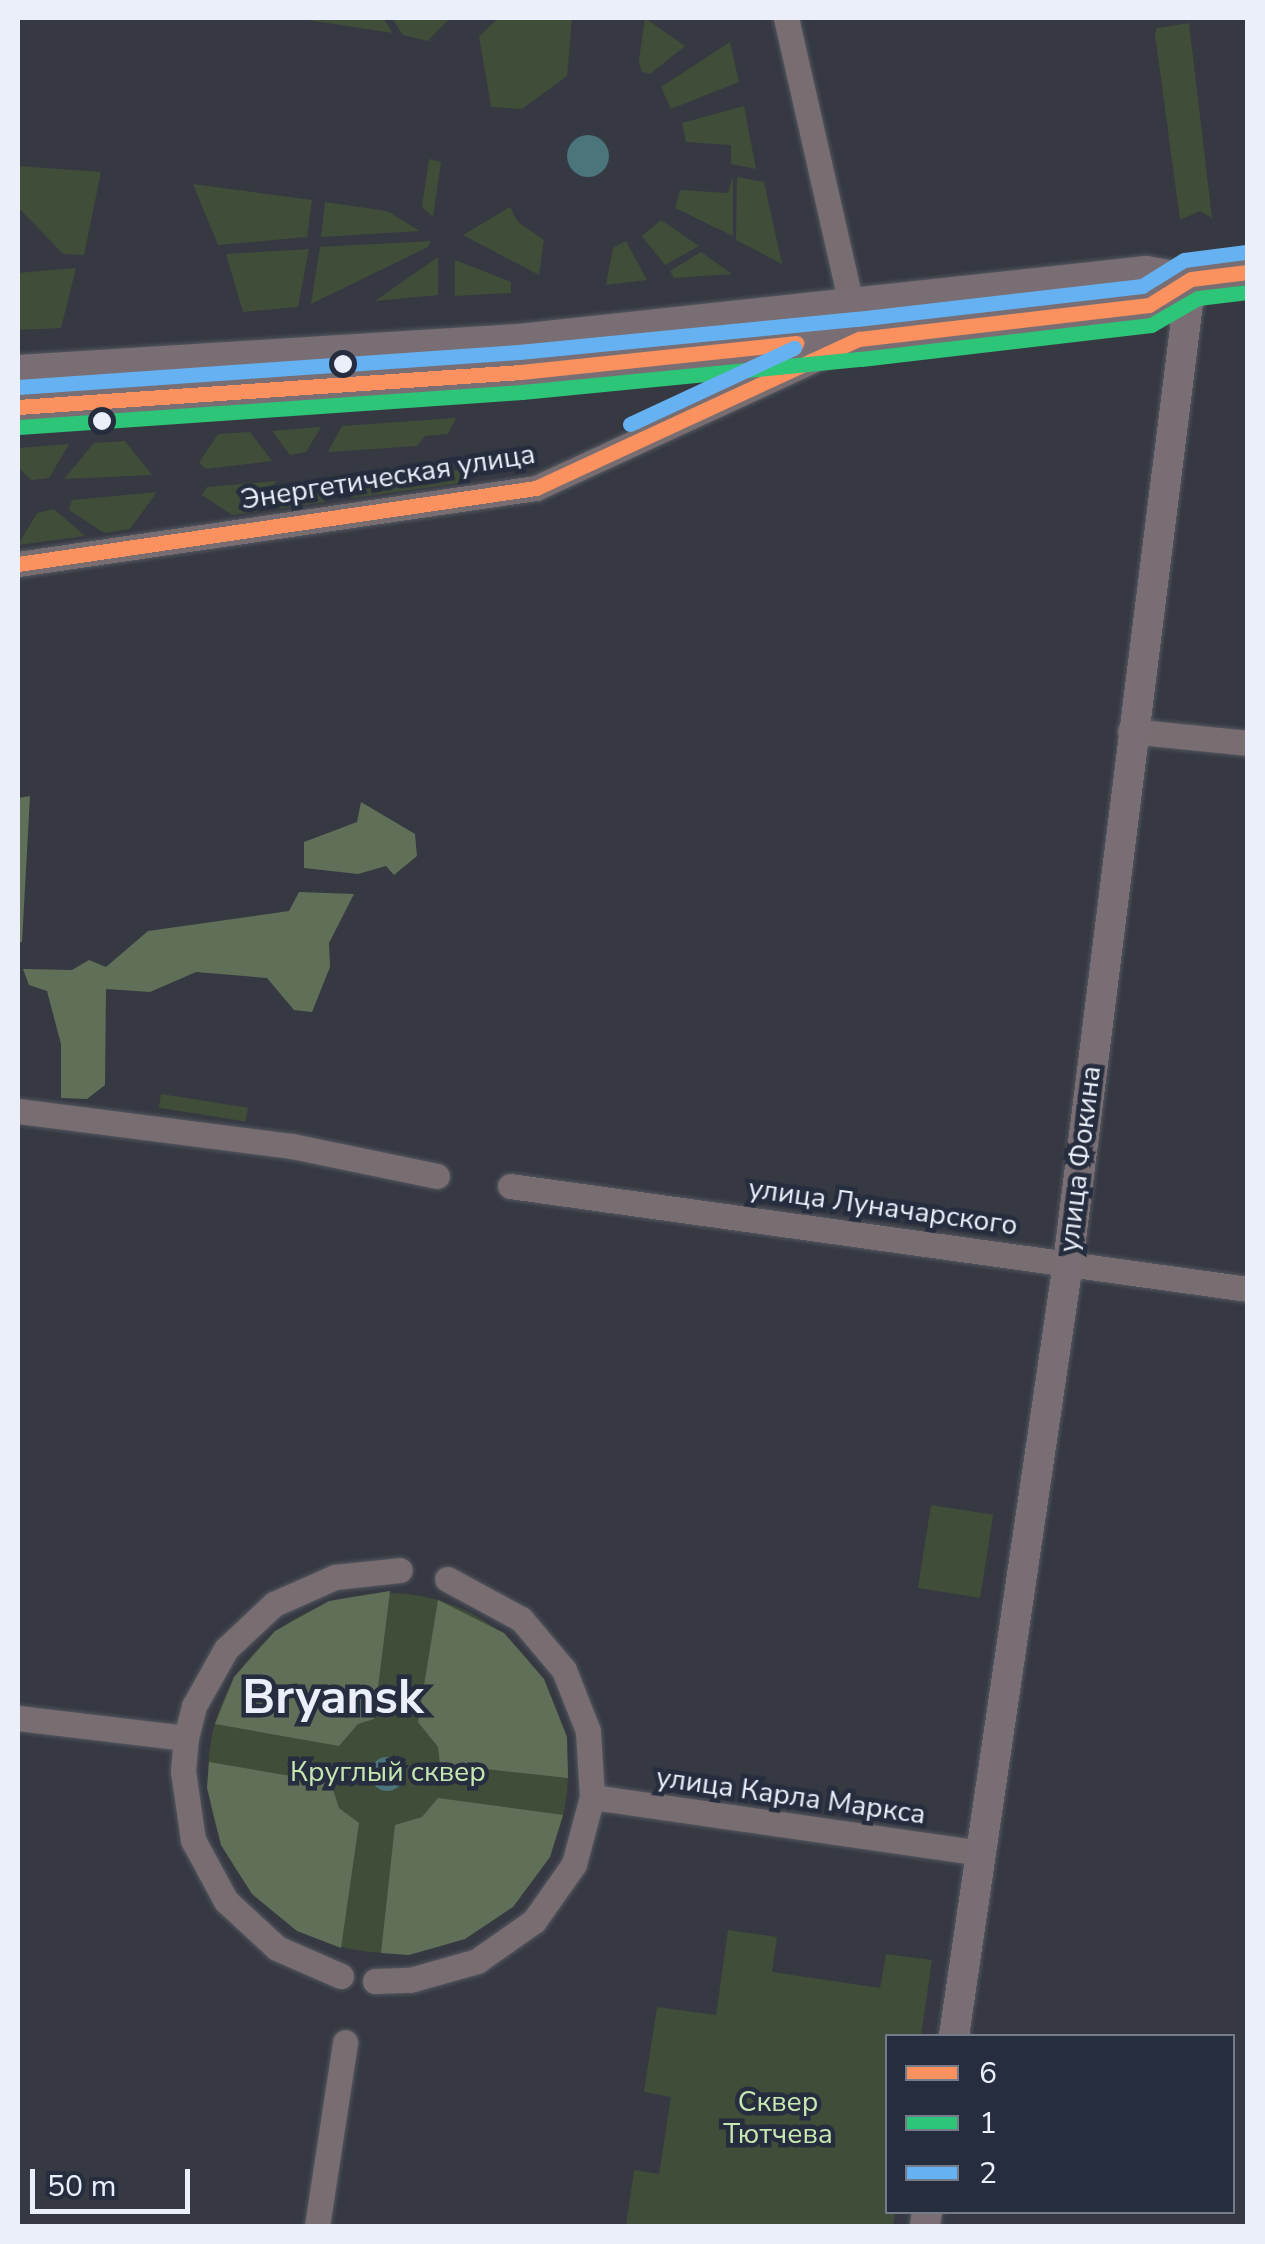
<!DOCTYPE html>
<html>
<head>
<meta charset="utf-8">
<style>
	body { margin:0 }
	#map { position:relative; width:1265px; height:2244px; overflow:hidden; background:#363942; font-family:"Nunito Sans",sans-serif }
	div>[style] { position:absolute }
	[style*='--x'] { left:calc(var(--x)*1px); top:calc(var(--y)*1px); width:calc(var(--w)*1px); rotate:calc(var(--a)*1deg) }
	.green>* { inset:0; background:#404d39; transform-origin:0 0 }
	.round { border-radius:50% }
	.forest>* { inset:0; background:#607058 }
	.water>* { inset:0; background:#4b747b }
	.roads { filter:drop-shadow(0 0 2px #54575f) drop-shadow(0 0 2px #54575f) }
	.minor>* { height:25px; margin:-12.5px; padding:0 12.5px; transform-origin:12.5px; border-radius:12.5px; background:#786d71 }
	.major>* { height:30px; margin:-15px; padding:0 15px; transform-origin:15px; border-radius:15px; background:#786e74 }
	.bus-1>* { height:15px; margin:-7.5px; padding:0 7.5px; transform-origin:7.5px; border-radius:7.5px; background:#fa915f }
	.bus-2>* { height:15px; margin:-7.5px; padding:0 7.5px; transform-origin:7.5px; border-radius:7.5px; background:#2dc577 }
	.bus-3>* { height:15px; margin:-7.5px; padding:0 7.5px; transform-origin:7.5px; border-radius:7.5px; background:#66b1f2 }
	.dots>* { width:28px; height:28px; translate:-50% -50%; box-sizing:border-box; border:5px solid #262d3e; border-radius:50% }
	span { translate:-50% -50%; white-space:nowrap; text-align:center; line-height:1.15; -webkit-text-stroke:9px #262d3e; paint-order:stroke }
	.street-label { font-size:28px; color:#eaeffa }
	.park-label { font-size:28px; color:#c6e7b0 }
	.town-label { font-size:48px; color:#eaeffa; font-weight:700 }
	.frame { position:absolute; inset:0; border:20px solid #eaeffa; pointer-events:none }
	.legend { position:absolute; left:885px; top:2034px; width:350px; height:180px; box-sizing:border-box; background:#262d3e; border:2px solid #747b89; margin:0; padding:12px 18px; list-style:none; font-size:30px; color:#eaeffa }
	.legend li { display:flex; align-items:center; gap:20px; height:50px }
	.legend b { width:50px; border:2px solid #747b89 }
	.scale { position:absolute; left:30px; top:2169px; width:160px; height:45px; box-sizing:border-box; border:5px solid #eaeffa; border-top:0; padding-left:12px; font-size:30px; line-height:35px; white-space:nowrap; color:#eaeffa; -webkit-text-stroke:8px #262d3e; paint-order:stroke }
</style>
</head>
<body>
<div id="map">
	<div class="green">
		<div style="clip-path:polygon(294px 18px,383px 18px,393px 33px)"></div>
		<div style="clip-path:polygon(392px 18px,450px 18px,428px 41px,403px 35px)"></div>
		<div style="clip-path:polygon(499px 18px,572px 18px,567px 76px,522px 109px,491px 107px,479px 36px)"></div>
		<div style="clip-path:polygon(645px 18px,685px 46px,650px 74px,641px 71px,639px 60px)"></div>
		<div style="clip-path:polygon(1189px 23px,1212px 218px,1200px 211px,1180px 220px,1155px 34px,1157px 28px)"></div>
		<div style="clip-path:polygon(730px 42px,739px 82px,671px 109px,661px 87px)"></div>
		<div style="clip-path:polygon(744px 106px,756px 169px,731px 164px,731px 145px,686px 142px,682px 123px)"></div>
		<div style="clip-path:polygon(429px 159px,441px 162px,433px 217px,422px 207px)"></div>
		<div style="clip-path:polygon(18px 166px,101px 172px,84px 255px,63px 254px,18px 207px)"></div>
		<div style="clip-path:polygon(733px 176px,733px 236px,675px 208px,680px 190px,728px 193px)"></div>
		<div style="clip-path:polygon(737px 177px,764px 182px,782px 264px,736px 240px)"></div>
		<div style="clip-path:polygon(193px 184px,312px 200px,307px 237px,218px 245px)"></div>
		<div style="clip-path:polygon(325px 202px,387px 211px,420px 231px,321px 237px)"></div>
		<div style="clip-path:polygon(510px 207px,518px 222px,544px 240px,539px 275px,463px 235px)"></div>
		<div style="clip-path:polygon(661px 220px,699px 246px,665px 265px,642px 236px)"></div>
		<div style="clip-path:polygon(431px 241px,428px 247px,311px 304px,320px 247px)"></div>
		<div style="clip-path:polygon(626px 241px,647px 280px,606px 285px,613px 248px)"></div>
		<div style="clip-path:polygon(309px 249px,298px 307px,243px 312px,226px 254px)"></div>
		<div style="clip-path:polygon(701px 252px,732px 274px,674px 278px,670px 271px)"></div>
		<div style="clip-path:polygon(438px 257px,438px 295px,375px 301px)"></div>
		<div style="clip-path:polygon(455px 260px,511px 282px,511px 293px,455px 296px)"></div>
		<div style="clip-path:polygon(76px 268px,61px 328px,18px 330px,18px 273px)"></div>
		<div style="clip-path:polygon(456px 418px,448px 434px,425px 436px,417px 446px,328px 452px,342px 426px)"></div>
		<div style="clip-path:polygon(321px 427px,306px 452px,290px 455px,272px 431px)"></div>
		<div style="clip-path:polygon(250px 432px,272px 461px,206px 469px,199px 463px,218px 434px)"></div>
		<div style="clip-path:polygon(125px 441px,152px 475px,64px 479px,94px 443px)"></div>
		<div style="clip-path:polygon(69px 444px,49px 478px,31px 480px,18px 467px,18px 448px)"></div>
		<div style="clip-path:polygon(420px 467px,427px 473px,457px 470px,468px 482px,353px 498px,326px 484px,328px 476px)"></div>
		<div style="clip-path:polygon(276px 481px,256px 512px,232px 515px,202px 495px,207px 487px)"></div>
		<div style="clip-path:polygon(310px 483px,325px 502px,277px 509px,293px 486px)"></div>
		<div style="clip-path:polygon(157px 492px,130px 529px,104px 533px,69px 510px,72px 500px)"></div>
		<div style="clip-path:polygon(54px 509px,85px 536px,18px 545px,37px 513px)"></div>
		<div style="left:161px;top:1094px;width:88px;height:14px;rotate:9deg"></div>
		<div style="left:931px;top:1505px;width:63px;height:84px;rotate:9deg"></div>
		<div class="round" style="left:208px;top:1593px;width:360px;height:360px"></div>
		<div style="clip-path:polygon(728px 1930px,777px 1937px,772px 1972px,880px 1988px,886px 1954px,932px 1960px,921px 2036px,888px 2036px,888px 2212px,895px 2212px,893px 2226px,626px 2226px,634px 2170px,659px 2174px,671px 2097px,644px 2092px,657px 2007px,716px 2015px)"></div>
	</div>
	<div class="forest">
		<div style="clip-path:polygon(30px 796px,22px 942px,18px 942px,18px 798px)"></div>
		<div style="clip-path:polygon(361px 802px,415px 834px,417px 856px,394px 875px,386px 866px,358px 874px,304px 868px,304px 842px,357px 822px)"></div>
		<div style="clip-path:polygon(299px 892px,354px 894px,329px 943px,330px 967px,312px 1012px,294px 1010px,267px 978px,196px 972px,150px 992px,106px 989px,105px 1085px,87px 1099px,61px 1098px,61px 1044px,47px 991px,29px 985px,23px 969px,72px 970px,89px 960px,106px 967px,148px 931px,289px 911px)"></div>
		<div style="clip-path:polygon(390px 1591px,374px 1719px,358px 1724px,339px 1746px,215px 1724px,234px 1677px,275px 1631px,329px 1601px)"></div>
		<div style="clip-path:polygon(438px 1600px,504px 1633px,544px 1679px,567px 1737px,568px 1778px,440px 1764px,438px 1747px,418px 1722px)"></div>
		<div style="clip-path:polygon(209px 1762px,331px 1783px,339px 1808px,359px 1823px,341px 1948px,297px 1931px,252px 1894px,221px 1845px,207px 1788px)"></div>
		<div style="clip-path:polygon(438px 1798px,563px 1815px,550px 1857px,513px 1907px,465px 1939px,409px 1955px,381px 1953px,395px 1825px,422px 1817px)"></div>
	</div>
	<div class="water">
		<div class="round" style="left:567px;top:135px;width:42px;height:42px"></div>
		<div class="round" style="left:370px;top:1757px;width:34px;height:34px"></div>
	</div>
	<div class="roads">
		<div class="minor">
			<div style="--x:18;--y:564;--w:524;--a:-8.35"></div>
			<div style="--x:536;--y:488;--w:356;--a:-24.8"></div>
			<div style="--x:859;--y:339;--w:329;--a:-102.8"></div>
			<div style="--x:1130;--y:731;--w:119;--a:5.8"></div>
			<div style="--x:18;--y:1111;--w:276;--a:7.3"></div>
			<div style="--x:292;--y:1146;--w:148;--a:11.7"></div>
			<div style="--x:510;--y:1186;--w:745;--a:7.95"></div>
			<div style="--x:18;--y:1718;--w:169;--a:6.8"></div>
			<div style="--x:592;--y:1797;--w:394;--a:8.2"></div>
			<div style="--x:341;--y:1976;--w:70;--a:-156.4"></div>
			<div style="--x:277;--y:1948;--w:69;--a:-137.3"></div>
			<div style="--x:226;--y:1901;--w:69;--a:-118.4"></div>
			<div style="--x:193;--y:1840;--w:70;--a:-98.2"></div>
			<div style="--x:183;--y:1771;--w:33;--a:-85"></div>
			<div style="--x:186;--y:1738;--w:33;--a:-76"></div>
			<div style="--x:194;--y:1706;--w:65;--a:-60.7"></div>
			<div style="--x:226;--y:1649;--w:66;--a:-43.2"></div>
			<div style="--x:274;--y:1604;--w:67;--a:-23.9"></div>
			<div style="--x:335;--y:1577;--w:65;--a:-6.1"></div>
			<div style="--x:375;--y:1981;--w:35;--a:-2"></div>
			<div style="--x:410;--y:1980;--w:70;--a:-15.8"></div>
			<div style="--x:477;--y:1961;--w:70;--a:-35.1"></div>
			<div style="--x:534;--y:1921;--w:70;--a:-54.9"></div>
			<div style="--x:574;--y:1864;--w:69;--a:-75"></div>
			<div style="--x:592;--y:1797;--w:66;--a:-93.5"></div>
			<div style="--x:588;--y:1731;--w:66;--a:-111.5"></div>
			<div style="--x:564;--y:1670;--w:67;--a:-130.1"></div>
			<div style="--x:521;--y:1619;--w:84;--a:-151.6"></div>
			<div style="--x:317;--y:2226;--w:186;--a:-81.3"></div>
		</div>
		<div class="major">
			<div style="--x:18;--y:370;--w:502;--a:-3.54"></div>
			<div style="--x:519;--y:339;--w:631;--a:-6.19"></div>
			<div style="--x:1146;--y:271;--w:46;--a:10.1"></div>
			<div style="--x:1191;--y:279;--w:57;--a:-7"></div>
			<div style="--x:18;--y:407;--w:504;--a:-3.98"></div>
			<div style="--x:521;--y:372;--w:340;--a:-5.6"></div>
			<div style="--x:859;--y:339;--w:292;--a:-6.7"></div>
			<div style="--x:1149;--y:305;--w:49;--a:-31.8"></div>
			<div style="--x:954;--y:2036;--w:781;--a:-81.61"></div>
			<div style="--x:1068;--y:1263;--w:992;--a:-82.87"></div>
			<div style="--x:925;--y:2226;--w:14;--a:-82"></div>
		</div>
	</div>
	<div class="bus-1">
		<div style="--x:18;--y:407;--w:504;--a:-3.98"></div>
		<div style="--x:521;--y:372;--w:277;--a:-6"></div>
		<div style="--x:18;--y:564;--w:524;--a:-8.35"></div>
		<div style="--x:536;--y:488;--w:356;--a:-24.8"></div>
		<div style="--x:859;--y:339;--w:292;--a:-6.7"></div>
		<div style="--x:1149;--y:305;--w:49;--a:-31.8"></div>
		<div style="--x:1191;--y:279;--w:57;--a:-7"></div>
	</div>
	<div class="bus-2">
		<div style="--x:19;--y:427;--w:504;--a:-3.98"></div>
		<div style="--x:522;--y:392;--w:341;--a:-5.6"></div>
		<div style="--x:861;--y:359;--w:292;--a:-6.7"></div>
		<div style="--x:1151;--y:325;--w:54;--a:-29.9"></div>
		<div style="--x:1198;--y:298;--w:50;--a:-6.8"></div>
	</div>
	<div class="bus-3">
		<div style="--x:18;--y:387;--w:502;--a:-4"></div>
		<div style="--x:519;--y:352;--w:340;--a:-5.6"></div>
		<div style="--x:857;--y:319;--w:287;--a:-6.6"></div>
		<div style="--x:1142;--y:286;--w:49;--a:-31.8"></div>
		<div style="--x:1184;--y:260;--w:63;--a:-7.4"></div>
		<div style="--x:630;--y:424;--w:181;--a:-24.9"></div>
	</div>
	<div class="dots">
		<div style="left:343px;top:364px;background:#eaeffa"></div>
		<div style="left:102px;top:421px;background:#eaeffa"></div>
	</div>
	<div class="street-label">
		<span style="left:388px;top:477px;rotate:-9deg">Энергетическая улица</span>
		<span style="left:1080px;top:1159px;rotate:-83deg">улица Фокина</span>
		<span style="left:883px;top:1207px;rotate:8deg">улица Луначарского</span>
		<span style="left:791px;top:1796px;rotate:8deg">улица Карла Маркса</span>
	</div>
	<div class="park-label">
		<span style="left:388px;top:1772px">Круглый сквер</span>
		<span style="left:778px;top:2118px">Сквер<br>Тютчева</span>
	</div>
	<div class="town-label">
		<span style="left:333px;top:1698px">Bryansk</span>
	</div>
	<div class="frame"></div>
	<ul class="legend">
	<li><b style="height:12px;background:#fa915f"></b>6</li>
	<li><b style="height:12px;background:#2dc577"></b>1</li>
	<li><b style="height:12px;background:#66b1f2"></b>2</li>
	</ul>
	<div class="scale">50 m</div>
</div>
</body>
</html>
